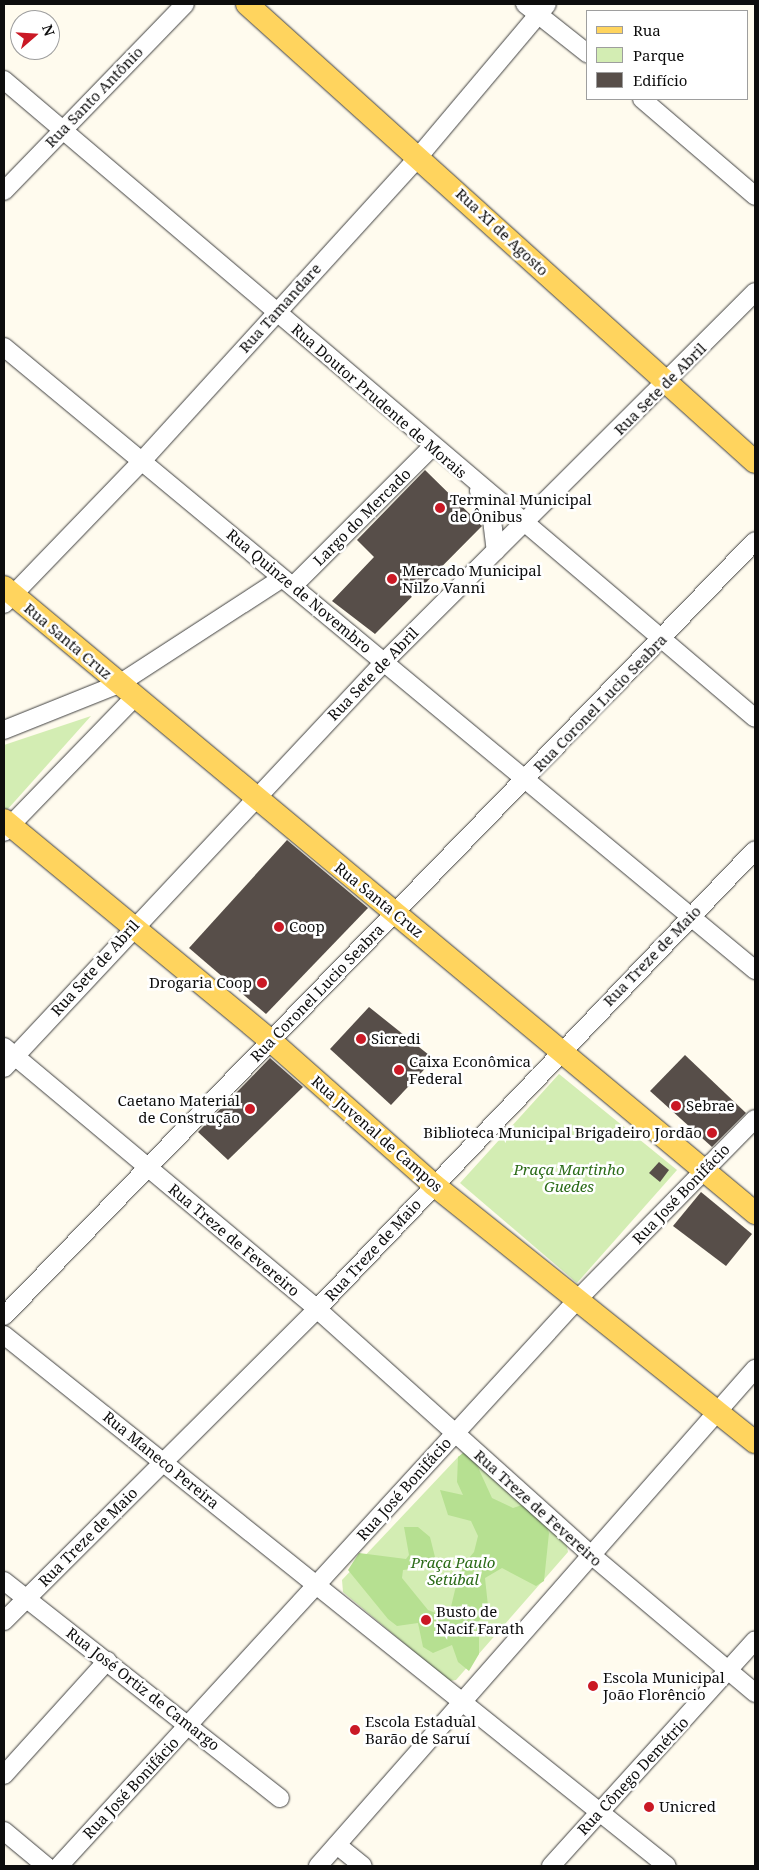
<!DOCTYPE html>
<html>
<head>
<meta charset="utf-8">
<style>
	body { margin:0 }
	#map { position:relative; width:759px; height:1870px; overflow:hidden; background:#fffbee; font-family:"Noto Serif",serif }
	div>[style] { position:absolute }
	.green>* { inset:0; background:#d3edb3 }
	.forest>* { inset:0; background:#b6e091 }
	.building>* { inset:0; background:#574e49 }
	.roads { filter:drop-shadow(0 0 1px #404040) drop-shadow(0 0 1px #404040) }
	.minor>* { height:18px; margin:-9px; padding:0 9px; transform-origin:9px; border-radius:9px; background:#fff }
	.major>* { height:22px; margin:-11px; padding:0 11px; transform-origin:11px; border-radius:11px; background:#ffd45e }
	.dots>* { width:14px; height:14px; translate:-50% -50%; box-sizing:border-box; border:2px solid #fff; border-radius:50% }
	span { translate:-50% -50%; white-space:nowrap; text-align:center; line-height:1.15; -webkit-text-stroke:5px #fff; paint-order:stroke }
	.street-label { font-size:15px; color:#0d0d0d }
	.poi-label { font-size:15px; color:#0d0d0d }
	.left { translate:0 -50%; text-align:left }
	.right { translate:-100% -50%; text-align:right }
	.park-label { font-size:15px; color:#2b6b18; font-style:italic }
	.frame { position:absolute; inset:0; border:5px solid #0d0d0d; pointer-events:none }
	.legend { position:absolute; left:586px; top:10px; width:162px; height:90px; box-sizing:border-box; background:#fff; border:1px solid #9e9e9e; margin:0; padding:6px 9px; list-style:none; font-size:15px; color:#0d0d0d }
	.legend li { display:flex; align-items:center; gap:10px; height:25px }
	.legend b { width:25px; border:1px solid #9e9e9e }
	.north { position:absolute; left:10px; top:10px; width:50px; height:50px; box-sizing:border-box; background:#fff; border:1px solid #9e9e9e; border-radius:50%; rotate:71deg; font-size:14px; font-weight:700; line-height:20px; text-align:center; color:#0d0d0d }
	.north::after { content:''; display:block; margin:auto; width:18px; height:22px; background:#ca1925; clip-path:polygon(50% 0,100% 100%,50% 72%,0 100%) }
</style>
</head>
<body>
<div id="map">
	<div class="green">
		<i style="clip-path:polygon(91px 716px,7px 810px,4px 807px,4px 745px)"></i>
		<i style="clip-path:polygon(559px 1074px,677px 1170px,577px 1283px,460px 1183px)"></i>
		<i style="clip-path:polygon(459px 1456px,471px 1456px,566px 1542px,568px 1552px,456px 1680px,449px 1681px,343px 1592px,342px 1580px)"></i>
	</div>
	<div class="forest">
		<i style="clip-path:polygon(464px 1452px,471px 1452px,492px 1498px,513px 1508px,528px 1503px,540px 1511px,549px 1533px,544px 1581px,536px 1586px,502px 1568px,485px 1578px,488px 1606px,479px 1621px,479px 1654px,469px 1671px,458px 1662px,452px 1645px,433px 1653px,423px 1647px,418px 1623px,397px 1626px,388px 1619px,348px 1570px,359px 1553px,406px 1559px,409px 1555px,404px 1527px,418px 1527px,430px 1537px,435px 1557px,426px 1567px,403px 1570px,402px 1578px,428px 1610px,441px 1615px,450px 1611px,460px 1569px,474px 1552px,478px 1536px,471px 1521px,448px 1515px,440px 1490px,463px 1495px,457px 1482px,458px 1457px)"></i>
	</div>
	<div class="building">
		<i style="clip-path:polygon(425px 470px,482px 526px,375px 634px,332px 601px,374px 557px,357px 540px)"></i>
		<i style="clip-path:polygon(287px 840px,368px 908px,266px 1014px,189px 948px)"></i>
		<i style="clip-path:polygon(369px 1007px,434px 1059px,391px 1105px,330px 1049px)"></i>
		<i style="clip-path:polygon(685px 1055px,746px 1113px,712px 1147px,650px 1091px)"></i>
		<i style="clip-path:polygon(270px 1058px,303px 1087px,228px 1160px,198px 1132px)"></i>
		<i style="clip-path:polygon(659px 1162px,669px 1170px,660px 1182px,649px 1173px)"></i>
		<i style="clip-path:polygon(701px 1192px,752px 1234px,726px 1266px,673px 1226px)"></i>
	</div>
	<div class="roads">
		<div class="minor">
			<i style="left:525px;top:4px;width:80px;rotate:38.4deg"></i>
			<i style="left:4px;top:80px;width:985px;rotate:40.35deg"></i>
			<i style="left:642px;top:99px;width:149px;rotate:40.6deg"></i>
			<i style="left:4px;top:191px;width:260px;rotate:-45.9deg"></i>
			<i style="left:4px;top:347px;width:976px;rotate:39.68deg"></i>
			<i style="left:479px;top:491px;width:32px;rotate:66deg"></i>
			<i style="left:492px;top:520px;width:31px;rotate:83deg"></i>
			<i style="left:293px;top:586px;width:197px;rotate:-45deg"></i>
			<i style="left:4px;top:604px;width:199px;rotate:-46deg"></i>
			<i style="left:142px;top:461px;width:413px;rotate:-47.7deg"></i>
			<i style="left:420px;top:155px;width:197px;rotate:-49.9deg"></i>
			<i style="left:4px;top:730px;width:124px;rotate:-21.8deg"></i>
			<i style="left:119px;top:684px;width:194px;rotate:-33deg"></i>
			<i style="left:4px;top:832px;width:188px;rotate:-45.9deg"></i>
			<i style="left:4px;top:1047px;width:408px;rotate:39.9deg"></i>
			<i style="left:317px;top:1309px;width:367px;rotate:41.9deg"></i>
			<i style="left:590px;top:1554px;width:216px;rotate:40.1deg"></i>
			<i style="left:4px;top:1068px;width:556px;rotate:-46.89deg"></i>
			<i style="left:384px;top:662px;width:524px;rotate:-44.92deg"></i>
			<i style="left:4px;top:1316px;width:1079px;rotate:-45.9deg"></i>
			<i style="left:4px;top:1335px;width:849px;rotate:38.69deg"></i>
			<i style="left:4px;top:1581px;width:351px;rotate:38.2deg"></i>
			<i style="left:4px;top:1621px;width:442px;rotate:-44.9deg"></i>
			<i style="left:317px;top:1309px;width:634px;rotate:-46.34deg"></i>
			<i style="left:4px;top:1775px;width:154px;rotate:-47.9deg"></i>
			<i style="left:4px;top:1831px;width:55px;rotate:39.8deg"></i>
			<i style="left:337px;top:1845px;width:33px;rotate:39deg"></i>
			<i style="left:59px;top:1866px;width:770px;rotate:-47.53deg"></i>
			<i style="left:579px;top:1298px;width:251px;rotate:-45.5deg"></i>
			<i style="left:318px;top:1866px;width:662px;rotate:-48.68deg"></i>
			<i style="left:551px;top:1866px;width:304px;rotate:-47.9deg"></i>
		</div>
		<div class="major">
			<i style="left:247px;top:4px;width:684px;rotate:42.04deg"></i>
			<i style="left:4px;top:587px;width:978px;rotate:39.81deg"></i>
			<i style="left:4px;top:820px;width:345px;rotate:39.6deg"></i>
			<i style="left:270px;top:1040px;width:219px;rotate:41.5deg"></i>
			<i style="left:434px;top:1185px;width:411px;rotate:38.7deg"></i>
		</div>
	</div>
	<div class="dots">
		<i style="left:440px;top:508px;background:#ca1925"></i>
		<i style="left:392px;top:579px;background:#ca1925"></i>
		<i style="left:279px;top:927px;background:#ca1925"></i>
		<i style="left:262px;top:983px;background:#ca1925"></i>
		<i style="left:361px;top:1039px;background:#ca1925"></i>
		<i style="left:399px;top:1070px;background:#ca1925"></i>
		<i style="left:676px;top:1106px;background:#ca1925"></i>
		<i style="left:250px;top:1109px;background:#ca1925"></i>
		<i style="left:712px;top:1133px;background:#ca1925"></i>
		<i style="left:426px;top:1620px;background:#ca1925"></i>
		<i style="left:593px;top:1686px;background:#ca1925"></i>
		<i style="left:355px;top:1730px;background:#ca1925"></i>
		<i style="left:649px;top:1807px;background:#ca1925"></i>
	</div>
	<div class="street-label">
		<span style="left:94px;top:97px;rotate:-46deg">Rua Santo Antônio</span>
		<span style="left:502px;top:232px;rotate:43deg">Rua XI de Agosto</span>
		<span style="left:280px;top:308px;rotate:-48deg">Rua Tamandare</span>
		<span style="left:660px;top:389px;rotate:-45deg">Rua Sete de Abril</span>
		<span style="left:379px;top:401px;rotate:41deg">Rua Doutor Prudente de Morais</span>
		<span style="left:362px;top:517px;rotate:-45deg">Largo do Mercado</span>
		<span style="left:299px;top:591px;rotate:40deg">Rua Quinze de Novembro</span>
		<span style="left:68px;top:641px;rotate:40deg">Rua Santa Cruz</span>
		<span style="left:373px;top:674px;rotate:-46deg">Rua Sete de Abril</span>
		<span style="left:600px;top:703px;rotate:-46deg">Rua Coronel Lucio Seabra</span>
		<span style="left:379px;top:900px;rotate:39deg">Rua Santa Cruz</span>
		<span style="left:652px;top:956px;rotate:-46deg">Rua Treze de Maio</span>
		<span style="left:95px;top:968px;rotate:-48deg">Rua Sete de Abril</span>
		<span style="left:317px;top:993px;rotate:-46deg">Rua Coronel Lucio Seabra</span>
		<span style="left:377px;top:1134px;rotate:41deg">Rua Juvenal de Campos</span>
		<span style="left:681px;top:1194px;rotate:-46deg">Rua José Bonifácio</span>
		<span style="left:234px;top:1240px;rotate:40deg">Rua Treze de Fevereiro</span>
		<span style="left:373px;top:1250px;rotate:-47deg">Rua Treze de Maio</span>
		<span style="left:161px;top:1460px;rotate:39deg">Rua Maneco Pereira</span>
		<span style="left:404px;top:1489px;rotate:-48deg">Rua José Bonifácio</span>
		<span style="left:538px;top:1508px;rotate:42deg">Rua Treze de Fevereiro</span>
		<span style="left:88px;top:1537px;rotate:-45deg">Rua Treze de Maio</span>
		<span style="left:143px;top:1689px;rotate:38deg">Rua José Ortiz de Camargo</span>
		<span style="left:633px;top:1776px;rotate:-47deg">Rua Cônego Demétrio</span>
		<span style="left:131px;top:1788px;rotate:-47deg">Rua José Bonifácio</span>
	</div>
	<div class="poi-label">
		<span class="left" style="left:450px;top:508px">Terminal Municipal<br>de Ônibus</span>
		<span class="left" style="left:402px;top:579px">Mercado Municipal<br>Nilzo Vanni</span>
		<span class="left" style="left:289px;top:927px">Coop</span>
		<span class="right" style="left:252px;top:983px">Drogaria Coop</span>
		<span class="left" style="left:371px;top:1039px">Sicredi</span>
		<span class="left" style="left:409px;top:1070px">Caixa Econômica<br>Federal</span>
		<span class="right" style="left:240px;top:1109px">Caetano Material<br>de Construção</span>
		<span class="left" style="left:686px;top:1106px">Sebrae</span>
		<span class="right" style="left:702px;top:1133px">Biblioteca Municipal Brigadeiro Jordão</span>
		<span class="left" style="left:436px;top:1620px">Busto de<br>Nacif Farath</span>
		<span class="left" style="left:603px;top:1686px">Escola Municipal<br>João Florêncio</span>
		<span class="left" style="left:365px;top:1730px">Escola Estadual<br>Barão de Saruí</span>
		<span class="left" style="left:659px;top:1807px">Unicred</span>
	</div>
	<div class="park-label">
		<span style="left:569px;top:1178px">Praça Martinho<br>Guedes</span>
		<span style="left:453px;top:1571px">Praça Paulo<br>Setúbal</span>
	</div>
	<div class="frame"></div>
	<ul class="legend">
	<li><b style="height:6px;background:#ffd45e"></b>Rua</li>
	<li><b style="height:14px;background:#d3edb3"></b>Parque</li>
	<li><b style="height:14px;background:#574e49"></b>Edifício</li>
	</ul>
	<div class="north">N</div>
</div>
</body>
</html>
